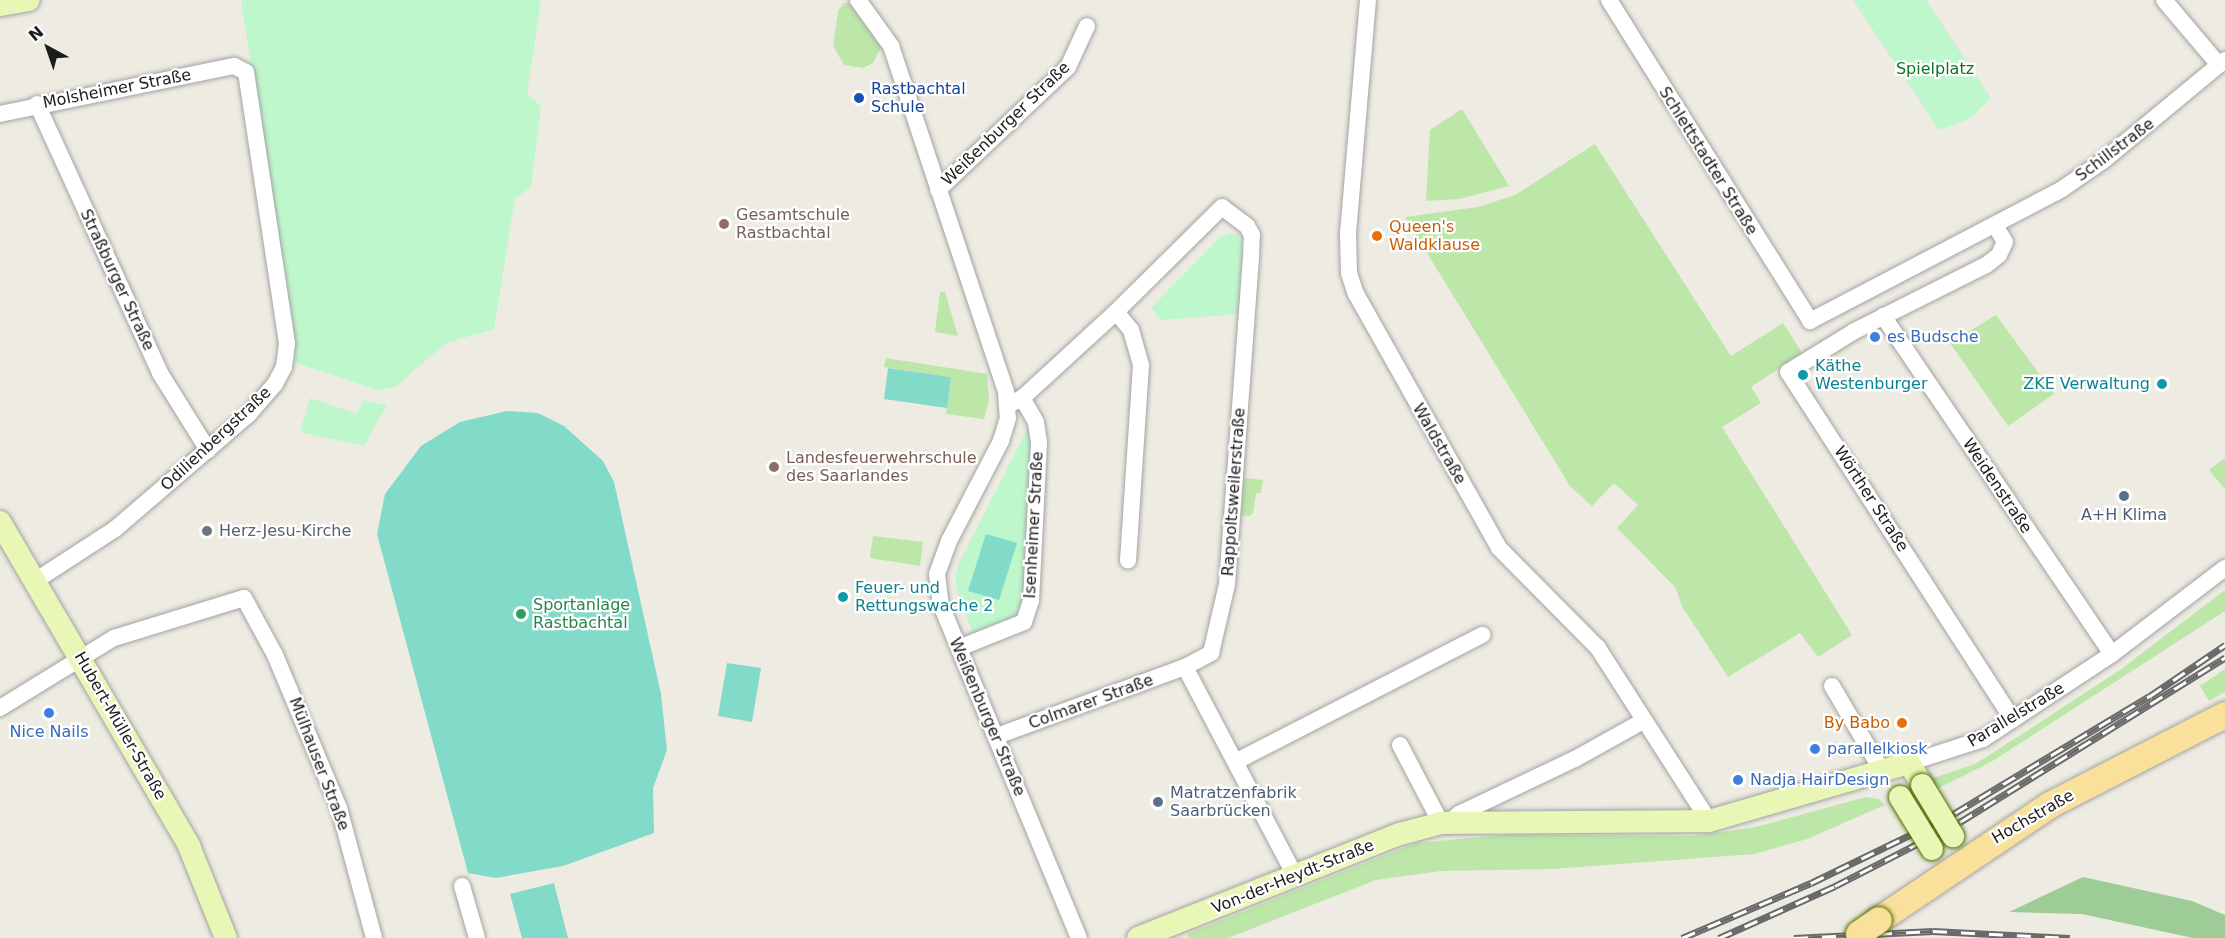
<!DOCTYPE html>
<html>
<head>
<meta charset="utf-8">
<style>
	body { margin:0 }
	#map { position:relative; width:2225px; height:938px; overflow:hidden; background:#edebe2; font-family:"DejaVu Sans",sans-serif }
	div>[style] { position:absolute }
	.grass>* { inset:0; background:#bce7a8 }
	.forest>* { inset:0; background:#9ecc97 }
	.park>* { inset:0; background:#bff7cd }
	.pitch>* { inset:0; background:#81dbc8 }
	.roads { filter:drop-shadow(0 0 2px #a3a3a3) drop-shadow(0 0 2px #a3a3a3) }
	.street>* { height:16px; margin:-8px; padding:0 8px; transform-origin:8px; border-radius:8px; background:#fff }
	.secondary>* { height:22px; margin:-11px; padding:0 11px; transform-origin:11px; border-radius:11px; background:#e9f7b6 }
	.primary>* { height:26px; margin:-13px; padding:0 13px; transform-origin:13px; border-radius:13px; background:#f9e19b }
	.rail>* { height:7px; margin-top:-3.5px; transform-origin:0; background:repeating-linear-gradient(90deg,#fff 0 14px,#6a6a6a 0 28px); box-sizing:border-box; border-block:2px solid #6a6a6a }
	.bridges { filter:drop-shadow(0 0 2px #526f07) drop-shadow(0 0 2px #526f07) }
	.secondary-bridge>* { height:22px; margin:-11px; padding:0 11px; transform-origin:11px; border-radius:11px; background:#e9f7b6 }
	.primary-bridge>* { height:26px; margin:-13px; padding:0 13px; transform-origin:13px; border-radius:13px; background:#f9e19b }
	.dots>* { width:16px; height:16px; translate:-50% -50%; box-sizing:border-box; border:3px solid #fff; border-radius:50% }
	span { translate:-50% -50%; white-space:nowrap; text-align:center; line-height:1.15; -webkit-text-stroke:4.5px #fff; paint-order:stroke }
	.park-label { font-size:16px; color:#0e7629 }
	.street-label { font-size:16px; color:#1c1c1c }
	.transit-label { font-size:16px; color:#164399 }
	.left { translate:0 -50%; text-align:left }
	.education-label { font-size:16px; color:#785e54 }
	.food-label { font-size:16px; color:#c56008 }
	.right { translate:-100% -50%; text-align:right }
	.shop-label { font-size:16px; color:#366cbe }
	.culture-label { font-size:16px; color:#0d838f }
	.service-label { font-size:16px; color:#4e5e75 }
	.worship-label { font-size:16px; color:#5b616d }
	.leisure-label { font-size:16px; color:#27864d }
	.north { position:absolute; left:18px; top:18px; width:60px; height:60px; -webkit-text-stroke:4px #fff; paint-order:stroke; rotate:320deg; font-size:16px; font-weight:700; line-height:24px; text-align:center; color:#1c1c1c }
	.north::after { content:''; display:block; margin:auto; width:21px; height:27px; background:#1c1c1c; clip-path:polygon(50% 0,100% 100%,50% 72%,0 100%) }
</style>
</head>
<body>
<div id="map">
	<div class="grass">
		<i style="clip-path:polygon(844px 3px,849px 3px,881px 47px,873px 63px,863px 68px,844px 65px,833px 46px,838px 11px)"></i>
		<i style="clip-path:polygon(1462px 109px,1509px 186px,1459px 199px,1426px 201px,1430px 130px)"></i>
		<i style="clip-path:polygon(1595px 144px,1731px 356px,1783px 323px,1802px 353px,1751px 387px,1761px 403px,1722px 427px,1852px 635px,1818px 657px,1800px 633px,1728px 677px,1683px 608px,1675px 587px,1617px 528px,1638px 505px,1614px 483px,1592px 506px,1570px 486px,1405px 217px,1478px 207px,1515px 195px)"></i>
		<i style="clip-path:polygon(940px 292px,945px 292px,958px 336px,935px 332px)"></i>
		<i style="clip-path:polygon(1996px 315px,2054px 394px,2008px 426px,1950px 343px)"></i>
		<i style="clip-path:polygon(886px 358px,987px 374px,989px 401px,984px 419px,946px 414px,951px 377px,884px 367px)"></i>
		<i style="clip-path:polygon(2225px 458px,2225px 488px,2224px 488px,2209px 470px)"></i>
		<i style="clip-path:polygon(1244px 478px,1263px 480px,1261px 493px,1256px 493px,1253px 513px,1249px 516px,1241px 515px)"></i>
		<i style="clip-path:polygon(873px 536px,923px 542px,920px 566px,870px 558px)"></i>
		<i style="clip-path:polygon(2225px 590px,2225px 611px,1991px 762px,1939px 788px,1933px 778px,1975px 764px,2022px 734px,2120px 670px)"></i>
		<i style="clip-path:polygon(2225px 669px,2225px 692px,2209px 701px,2200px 686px)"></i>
		<i style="clip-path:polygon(1866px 797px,1879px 799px,1885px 805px,1807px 839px,1754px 854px,1553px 869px,1441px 871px,1376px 880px,1228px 938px,1189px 938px,1187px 934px,1416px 843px,1505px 835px,1694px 836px,1756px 827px)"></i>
	</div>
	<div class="forest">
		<i style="clip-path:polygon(2083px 877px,2192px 901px,2225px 915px,2225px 938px,2193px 938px,2082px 914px,2009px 912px)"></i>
	</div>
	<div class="park">
		<i style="clip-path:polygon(241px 0,541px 0,527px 94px,541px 106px,531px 187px,515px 198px,494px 329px,446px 343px,395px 387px,378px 390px,296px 363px)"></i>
		<i style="clip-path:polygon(1853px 0,1926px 0,1991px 98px,1971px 118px,1939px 130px)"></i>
		<i style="clip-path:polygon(1231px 233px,1237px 235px,1242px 243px,1238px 314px,1161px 320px,1151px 308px,1221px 236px)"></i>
		<i style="clip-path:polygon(310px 398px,357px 414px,363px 400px,387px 405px,364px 446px,300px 432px)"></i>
		<i style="clip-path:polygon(1029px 426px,1033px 429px,1026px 599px,1020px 618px,974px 636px,958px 594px,955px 578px,959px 563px)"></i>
	</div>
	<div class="pitch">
		<i style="clip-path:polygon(888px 368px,951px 377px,947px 408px,884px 399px)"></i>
		<i style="clip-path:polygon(507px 411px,538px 413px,564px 426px,603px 461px,614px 482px,661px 694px,667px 750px,653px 788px,654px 833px,563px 866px,496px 878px,468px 873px,377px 534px,385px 494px,421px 446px,460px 422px)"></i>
		<i style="clip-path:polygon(986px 534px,1017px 543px,999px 600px,968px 591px)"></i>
		<i style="clip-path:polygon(727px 663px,761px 668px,752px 722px,718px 716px)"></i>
		<i style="clip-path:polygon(554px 883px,568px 938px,522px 938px,510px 894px)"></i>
	</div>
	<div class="roads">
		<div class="street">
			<i style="left:858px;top:0;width:57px;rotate:54.3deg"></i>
			<i style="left:891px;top:46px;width:365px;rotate:71.6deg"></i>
			<i style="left:1006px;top:392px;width:26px;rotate:86deg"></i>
			<i style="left:1008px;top:418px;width:24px;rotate:107deg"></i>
			<i style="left:1001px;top:441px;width:113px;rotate:117.5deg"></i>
			<i style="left:949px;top:541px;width:35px;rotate:110deg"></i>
			<i style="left:937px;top:574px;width:31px;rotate:83deg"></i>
			<i style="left:941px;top:605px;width:360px;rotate:67.5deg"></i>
			<i style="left:1368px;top:0;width:234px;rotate:94.9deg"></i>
			<i style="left:1348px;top:233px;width:40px;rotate:88.6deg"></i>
			<i style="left:1349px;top:273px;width:22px;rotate:72deg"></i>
			<i style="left:1356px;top:294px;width:291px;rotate:60.6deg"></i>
			<i style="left:1499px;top:548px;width:141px;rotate:45.3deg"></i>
			<i style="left:1598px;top:648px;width:206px;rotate:57.3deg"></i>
			<i style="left:1609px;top:0;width:379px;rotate:57.9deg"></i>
			<i style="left:1810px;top:321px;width:284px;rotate:-27.6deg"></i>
			<i style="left:2062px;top:189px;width:51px;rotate:-34.6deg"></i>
			<i style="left:2104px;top:160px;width:157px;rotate:-39.6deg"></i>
			<i style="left:2164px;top:0;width:85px;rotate:49.8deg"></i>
			<i style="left:37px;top:104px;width:296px;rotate:65.4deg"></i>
			<i style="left:160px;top:373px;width:91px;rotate:58.1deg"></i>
			<i style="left:0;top:114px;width:239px;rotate:-11.6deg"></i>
			<i style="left:234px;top:66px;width:13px;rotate:27deg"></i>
			<i style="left:246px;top:72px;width:274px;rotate:81.4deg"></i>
			<i style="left:287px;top:343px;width:24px;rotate:97deg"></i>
			<i style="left:284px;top:367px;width:19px;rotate:118deg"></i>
			<i style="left:275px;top:384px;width:41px;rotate:131.1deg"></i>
			<i style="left:248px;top:415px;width:175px;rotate:139.4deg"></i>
			<i style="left:115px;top:529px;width:95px;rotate:147deg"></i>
			<i style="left:938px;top:190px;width:179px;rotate:-43.4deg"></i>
			<i style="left:1068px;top:67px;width:45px;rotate:-65.1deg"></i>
			<i style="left:1996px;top:227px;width:17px;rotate:59deg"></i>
			<i style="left:2005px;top:242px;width:14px;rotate:115deg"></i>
			<i style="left:1999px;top:255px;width:16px;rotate:142deg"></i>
			<i style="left:1986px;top:265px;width:149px;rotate:153.3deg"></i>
			<i style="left:1853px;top:332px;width:76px;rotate:148.4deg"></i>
			<i style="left:1788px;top:372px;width:414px;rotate:57.1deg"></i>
			<i style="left:1116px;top:312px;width:23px;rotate:50deg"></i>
			<i style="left:1131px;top:330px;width:36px;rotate:74deg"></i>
			<i style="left:1141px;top:365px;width:196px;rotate:93.8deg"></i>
			<i style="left:1883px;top:316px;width:408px;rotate:55.9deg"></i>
			<i style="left:959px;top:648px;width:70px;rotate:-21.8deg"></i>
			<i style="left:1024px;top:622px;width:22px;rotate:-72deg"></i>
			<i style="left:1031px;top:601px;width:159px;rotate:-87.1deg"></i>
			<i style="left:1039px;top:442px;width:20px;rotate:-99deg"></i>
			<i style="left:1036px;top:422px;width:28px;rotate:-120deg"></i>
			<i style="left:1185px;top:667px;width:236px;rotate:62.2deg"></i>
			<i style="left:1832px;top:686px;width:99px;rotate:59.5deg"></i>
			<i style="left:0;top:708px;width:134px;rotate:-31.6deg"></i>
			<i style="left:114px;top:638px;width:136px;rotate:-17.1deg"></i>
			<i style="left:244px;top:598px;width:65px;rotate:61.5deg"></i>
			<i style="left:275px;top:655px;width:166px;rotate:67.3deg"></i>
			<i style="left:339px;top:808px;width:135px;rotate:74.9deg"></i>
			<i style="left:997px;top:736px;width:200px;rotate:-20.2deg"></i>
			<i style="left:1185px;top:667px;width:30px;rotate:-28deg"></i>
			<i style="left:1211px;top:653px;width:71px;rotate:-76.9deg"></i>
			<i style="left:1227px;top:584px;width:327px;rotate:-85.8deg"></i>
			<i style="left:1251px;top:258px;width:23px;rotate:-88deg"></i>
			<i style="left:1252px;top:235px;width:10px;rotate:-119deg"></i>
			<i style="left:1247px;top:226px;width:31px;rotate:-143deg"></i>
			<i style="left:1222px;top:207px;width:149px;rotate:135.3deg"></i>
			<i style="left:1116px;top:312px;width:127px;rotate:137.5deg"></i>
			<i style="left:1022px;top:398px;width:16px;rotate:153deg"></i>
			<i style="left:1400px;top:745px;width:88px;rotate:62.3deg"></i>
			<i style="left:1237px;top:761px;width:276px;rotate:-27.2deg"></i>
			<i style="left:1909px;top:763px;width:78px;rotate:-18deg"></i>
			<i style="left:1983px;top:739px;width:154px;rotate:-33.4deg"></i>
			<i style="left:2112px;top:654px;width:142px;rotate:-37.3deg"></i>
			<i style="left:1450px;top:822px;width:12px;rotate:-42deg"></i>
			<i style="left:1459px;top:814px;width:128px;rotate:-25.4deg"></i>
			<i style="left:1575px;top:759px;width:78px;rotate:-29.2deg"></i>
			<i style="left:462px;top:886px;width:54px;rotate:73.9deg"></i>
		</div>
		<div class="secondary">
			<i style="left:0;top:5px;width:29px;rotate:-10deg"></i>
			<i style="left:0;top:522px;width:375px;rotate:59.7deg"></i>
			<i style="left:189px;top:846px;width:99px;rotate:68.1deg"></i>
			<i style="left:1138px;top:938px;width:282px;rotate:-21.7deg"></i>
			<i style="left:1400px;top:834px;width:42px;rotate:-15deg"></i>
			<i style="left:1441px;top:823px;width:268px;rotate:-0.4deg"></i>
			<i style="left:1709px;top:821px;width:208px;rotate:-16.2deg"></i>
			<i style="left:1909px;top:763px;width:26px;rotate:59deg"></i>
		</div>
		<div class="primary">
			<i style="left:1879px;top:920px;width:206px;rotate:-33.9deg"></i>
			<i style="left:2050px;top:805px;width:197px;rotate:-27.2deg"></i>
		</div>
	</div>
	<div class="rail">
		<i style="left:1682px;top:938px;width:140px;rotate:-23.1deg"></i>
		<i style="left:1811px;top:883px;width:160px;rotate:-25.9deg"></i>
		<i style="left:1955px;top:813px;width:227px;rotate:-31deg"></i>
		<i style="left:2150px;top:696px;width:91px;rotate:-34.2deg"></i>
		<i style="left:1719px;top:938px;width:127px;rotate:-24.1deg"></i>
		<i style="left:1835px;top:886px;width:140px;rotate:-27.1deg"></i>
		<i style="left:1960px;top:822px;width:312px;rotate:-31.8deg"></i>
		<i style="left:1794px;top:938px;width:139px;rotate:-2.9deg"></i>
		<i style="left:1933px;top:931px;width:137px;rotate:2.9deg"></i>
	</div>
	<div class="bridges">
		<div class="secondary-bridge">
			<i style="left:1922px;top:785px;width:60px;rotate:58.7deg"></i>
			<i style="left:1900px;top:797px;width:61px;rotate:58.4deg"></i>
		</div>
		<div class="primary-bridge">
			<i style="left:1859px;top:934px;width:24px;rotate:-35deg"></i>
		</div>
	</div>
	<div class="dots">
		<i style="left:859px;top:98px;background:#1a4fb4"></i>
		<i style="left:724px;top:224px;background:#8d6e63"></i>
		<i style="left:1377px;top:236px;background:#e8710a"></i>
		<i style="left:1875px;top:337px;background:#3f7fe0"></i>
		<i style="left:1803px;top:375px;background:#0f9aa8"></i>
		<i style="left:2162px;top:384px;background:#0f9aa8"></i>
		<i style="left:774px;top:467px;background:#8d6e63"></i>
		<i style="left:2124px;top:496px;background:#5c6f8a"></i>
		<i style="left:207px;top:531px;background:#6b7280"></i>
		<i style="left:843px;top:597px;background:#0f9aa8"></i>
		<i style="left:521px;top:614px;background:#2e9e5b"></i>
		<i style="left:49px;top:713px;background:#3f7fe0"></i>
		<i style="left:1902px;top:723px;background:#e8710a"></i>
		<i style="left:1815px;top:749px;background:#3f7fe0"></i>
		<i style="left:1738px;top:780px;background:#3f7fe0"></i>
		<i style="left:1158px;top:802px;background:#5c6f8a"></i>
	</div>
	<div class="park-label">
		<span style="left:1935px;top:69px">Spielplatz</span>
	</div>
	<div class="street-label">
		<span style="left:117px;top:89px;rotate:-11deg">Molsheimer Straße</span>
		<span style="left:1006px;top:124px;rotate:-44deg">Weißenburger Straße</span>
		<span style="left:2115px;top:150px;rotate:-37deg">Schillstraße</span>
		<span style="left:1708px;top:161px;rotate:58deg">Schlettstadter Straße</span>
		<span style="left:117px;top:280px;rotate:65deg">Straßburger Straße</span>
		<span style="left:216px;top:439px;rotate:-43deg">Odilienbergstraße</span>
		<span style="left:1439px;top:444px;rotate:60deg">Waldstraße</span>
		<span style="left:1997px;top:486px;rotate:56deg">Weidenstraße</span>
		<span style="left:1234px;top:492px;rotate:-86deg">Rappoltsweilerstraße</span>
		<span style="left:1871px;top:499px;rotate:57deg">Wörther Straße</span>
		<span style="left:1034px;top:525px;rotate:-87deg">Isenheimer Straße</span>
		<span style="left:1091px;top:702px;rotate:-20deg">Colmarer Straße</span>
		<span style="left:2016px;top:715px;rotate:-31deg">Parallelstraße</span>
		<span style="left:987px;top:717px;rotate:67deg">Weißenburger Straße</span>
		<span style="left:120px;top:726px;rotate:60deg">Hubert-Müller-Straße</span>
		<span style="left:319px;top:764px;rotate:69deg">Mülhauser Straße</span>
		<span style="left:2033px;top:817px;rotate:-30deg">Hochstraße</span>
		<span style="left:1293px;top:877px;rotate:-22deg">Von-der-Heydt-Straße</span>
	</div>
	<div class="transit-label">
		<span class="left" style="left:871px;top:98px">Rastbachtal<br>Schule</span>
	</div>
	<div class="education-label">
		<span class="left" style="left:736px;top:224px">Gesamtschule<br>Rastbachtal</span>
		<span class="left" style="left:786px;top:467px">Landesfeuerwehrschule<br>des Saarlandes</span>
	</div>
	<div class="food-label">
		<span class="left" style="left:1389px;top:236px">Queen's<br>Waldklause</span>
		<span class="right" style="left:1890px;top:723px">By Babo</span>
	</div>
	<div class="shop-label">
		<span class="left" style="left:1887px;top:337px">es Budsche</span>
		<span style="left:49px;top:732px">Nice Nails</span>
		<span class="left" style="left:1827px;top:749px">parallelkiosk</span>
		<span class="left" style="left:1750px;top:780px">Nadja HairDesign</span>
	</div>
	<div class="culture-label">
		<span class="left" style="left:1815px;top:375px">Käthe<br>Westenburger</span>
		<span class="right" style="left:2150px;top:384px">ZKE Verwaltung</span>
		<span class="left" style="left:855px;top:597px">Feuer- und<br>Rettungswache 2</span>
	</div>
	<div class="service-label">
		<span style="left:2124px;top:515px">A+H Klima</span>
		<span class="left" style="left:1170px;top:802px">Matratzenfabrik<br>Saarbrücken</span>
	</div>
	<div class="worship-label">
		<span class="left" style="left:219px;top:531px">Herz-Jesu-Kirche</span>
	</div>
	<div class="leisure-label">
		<span class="left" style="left:533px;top:614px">Sportanlage<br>Rastbachtal</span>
	</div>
	<div class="north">N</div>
</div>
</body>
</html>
